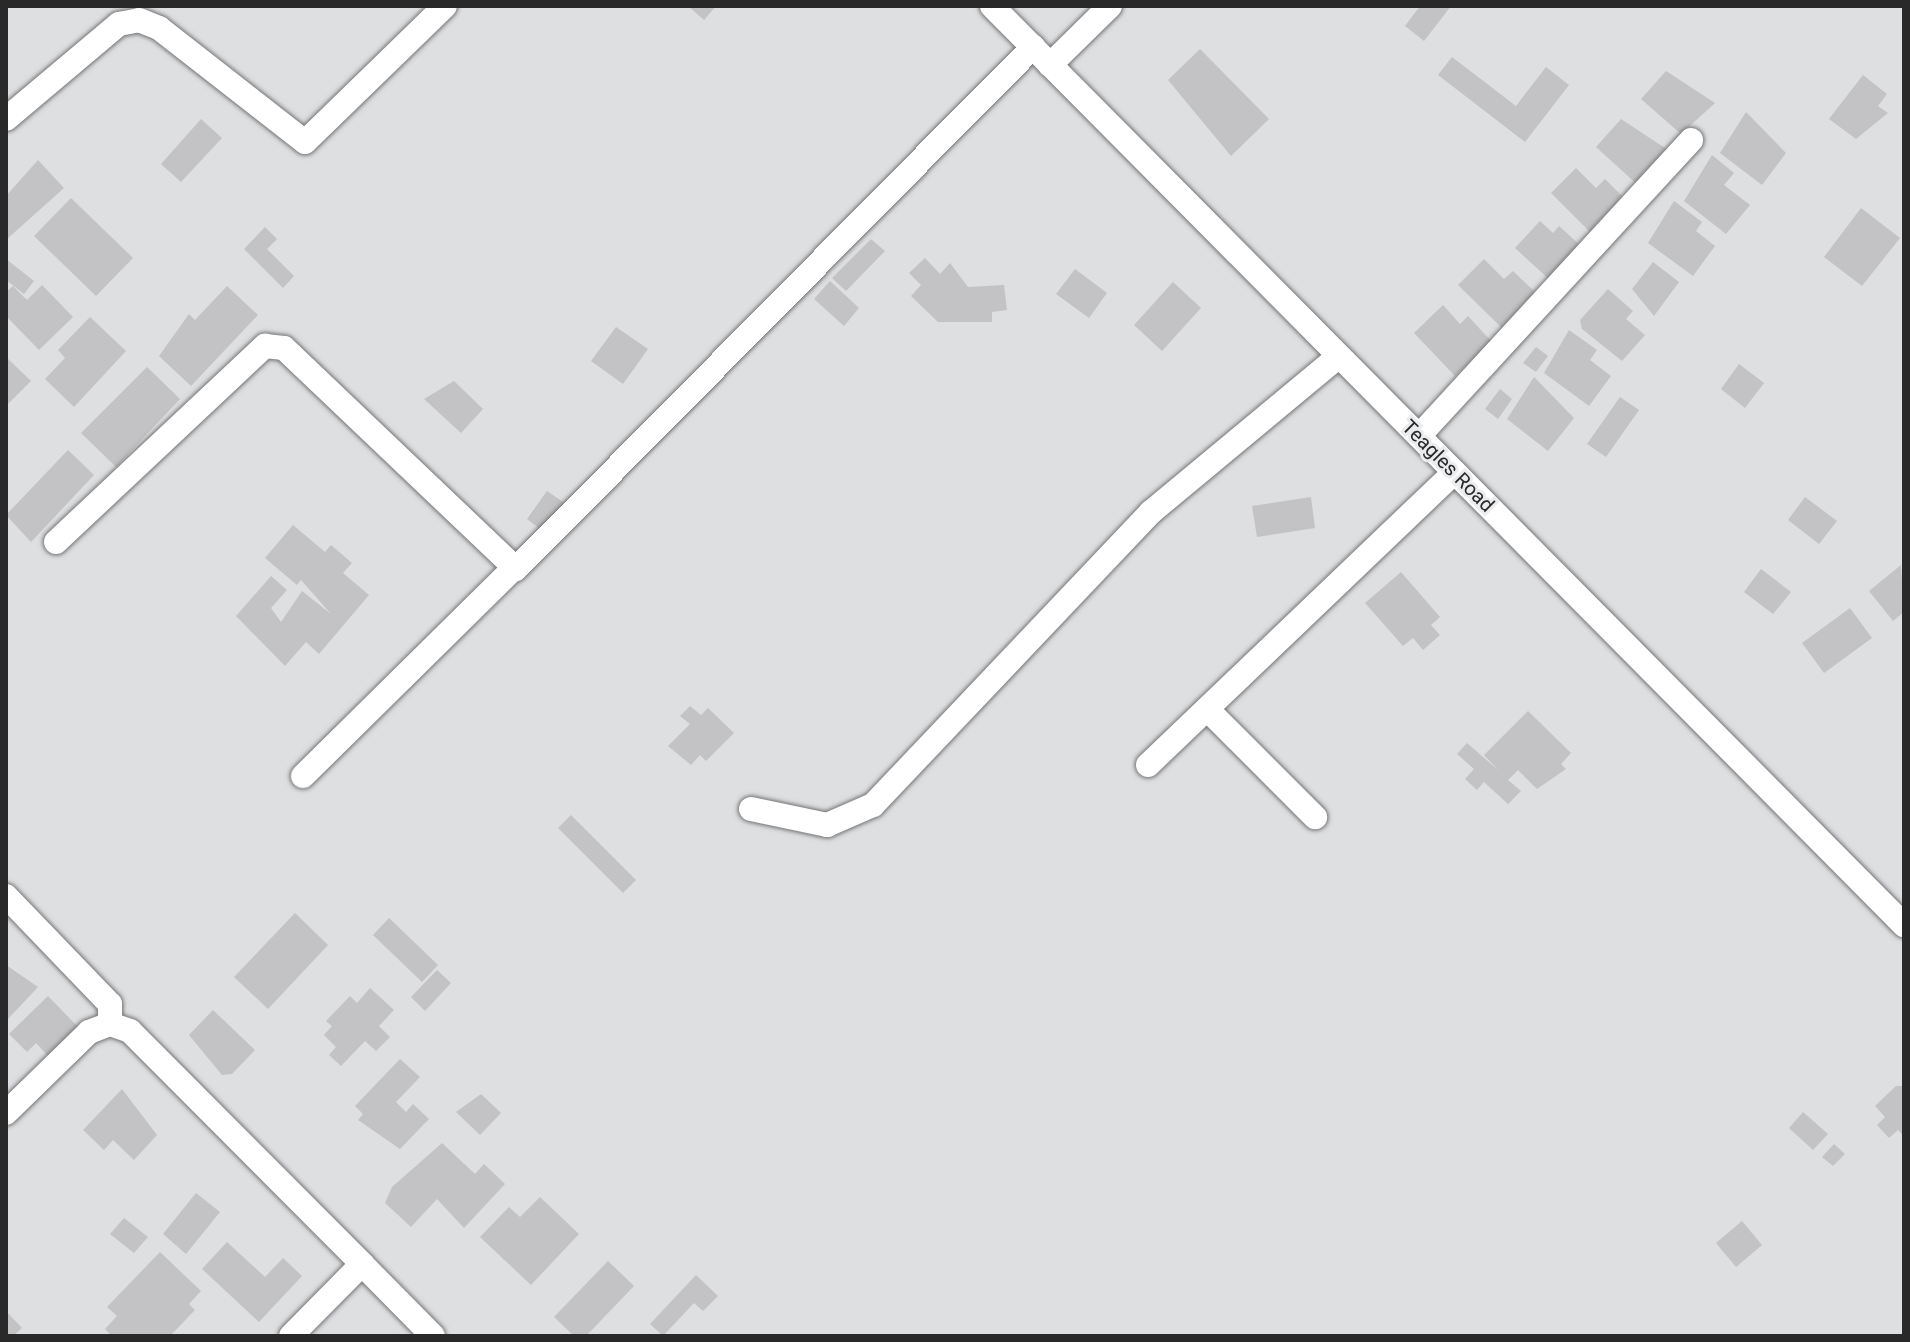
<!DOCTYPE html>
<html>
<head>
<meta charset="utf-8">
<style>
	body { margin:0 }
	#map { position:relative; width:1910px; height:1342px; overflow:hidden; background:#dedfe1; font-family:Roboto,sans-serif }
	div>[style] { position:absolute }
	.building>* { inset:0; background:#c3c2c4 }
	.roads { filter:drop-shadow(0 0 2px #757577) drop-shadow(0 0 2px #757577) }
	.minor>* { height:24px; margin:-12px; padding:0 12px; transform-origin:12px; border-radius:12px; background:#fff }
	span { translate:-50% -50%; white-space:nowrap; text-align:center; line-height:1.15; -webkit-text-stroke:6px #ebecee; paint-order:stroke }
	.street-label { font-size:20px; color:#29292a }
	.frame { position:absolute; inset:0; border:8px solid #29292a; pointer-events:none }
</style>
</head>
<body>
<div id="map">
	<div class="building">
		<i style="clip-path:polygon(688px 6px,716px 6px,704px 20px)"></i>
		<i style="clip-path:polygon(1420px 6px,1451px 6px,1424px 41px,1405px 26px)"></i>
		<i style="clip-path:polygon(1200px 49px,1269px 119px,1231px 156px,1168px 80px)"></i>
		<i style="clip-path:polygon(1452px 57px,1516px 106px,1546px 67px,1569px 85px,1525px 142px,1438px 75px)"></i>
		<i style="clip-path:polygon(1666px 71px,1715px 103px,1681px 134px,1641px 99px)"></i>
		<i style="clip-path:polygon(1863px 75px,1887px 94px,1878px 106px,1888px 113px,1856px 139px,1829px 119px)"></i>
		<i style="clip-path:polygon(1746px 112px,1786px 153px,1762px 185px,1720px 153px)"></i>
		<i style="clip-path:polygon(201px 119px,222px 138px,181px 182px,161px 164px)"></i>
		<i style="clip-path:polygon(1621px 119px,1671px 152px,1640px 187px,1596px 147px)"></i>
		<i style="clip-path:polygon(1712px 155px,1734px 173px,1724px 185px,1750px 205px,1726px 234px,1684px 201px)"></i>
		<i style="clip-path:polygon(38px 160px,64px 188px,6px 240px,6px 196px)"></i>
		<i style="clip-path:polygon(1576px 168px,1596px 188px,1605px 179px,1627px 201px,1590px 232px,1551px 193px)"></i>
		<i style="clip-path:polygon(71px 198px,133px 258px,96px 296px,34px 236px)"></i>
		<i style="clip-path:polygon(1674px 201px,1702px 222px,1696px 231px,1715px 246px,1693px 276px,1648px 243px)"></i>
		<i style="clip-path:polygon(1861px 208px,1900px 238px,1862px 286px,1824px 257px)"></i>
		<i style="clip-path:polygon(1540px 221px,1553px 233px,1559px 226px,1582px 247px,1551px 281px,1515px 248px)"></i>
		<i style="clip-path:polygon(265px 227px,277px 239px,267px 249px,294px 276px,283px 288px,244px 249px)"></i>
		<i style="clip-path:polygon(871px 239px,885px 251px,846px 291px,832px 278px)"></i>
		<i style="clip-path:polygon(925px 258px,940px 274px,950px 263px,968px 287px,1004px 285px,1007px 310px,992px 312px,992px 322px,938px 322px,911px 296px,921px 285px,909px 273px)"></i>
		<i style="clip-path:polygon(6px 259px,34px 281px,24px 294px,6px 280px)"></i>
		<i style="clip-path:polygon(1484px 259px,1504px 279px,1513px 271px,1536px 293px,1502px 328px,1458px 285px)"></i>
		<i style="clip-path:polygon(1653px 262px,1679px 282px,1654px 316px,1632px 289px)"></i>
		<i style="clip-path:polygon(1075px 269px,1107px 293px,1089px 318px,1056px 294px)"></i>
		<i style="clip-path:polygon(830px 281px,859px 308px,844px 326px,814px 299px)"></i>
		<i style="clip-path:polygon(1173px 282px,1201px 308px,1162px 351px,1134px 325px)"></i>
		<i style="clip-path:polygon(42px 285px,73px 317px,39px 350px,6px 316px,6px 292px,13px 286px,27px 300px)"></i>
		<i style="clip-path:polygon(227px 286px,258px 315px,191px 386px,159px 356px,189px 314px,195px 320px)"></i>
		<i style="clip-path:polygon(1608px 289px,1633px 311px,1626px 319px,1645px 335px,1622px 361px,1582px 329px,1580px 320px)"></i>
		<i style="clip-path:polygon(1443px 305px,1460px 324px,1468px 316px,1491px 341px,1455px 376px,1414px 333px)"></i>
		<i style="clip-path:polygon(90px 317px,126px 351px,74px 407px,45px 379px,65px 358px,58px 350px)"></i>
		<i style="clip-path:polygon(616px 327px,648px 349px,623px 384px,591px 361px)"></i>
		<i style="clip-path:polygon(1569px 330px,1597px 350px,1590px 360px,1611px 376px,1589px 406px,1544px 373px)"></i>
		<i style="clip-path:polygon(1536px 347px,1548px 356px,1536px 372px,1523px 363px)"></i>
		<i style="clip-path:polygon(6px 357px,31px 381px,6px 406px)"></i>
		<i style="clip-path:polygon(1739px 364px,1764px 383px,1745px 408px,1721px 389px)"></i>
		<i style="clip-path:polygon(147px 367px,180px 399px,116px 467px,81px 433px)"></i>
		<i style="clip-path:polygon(1534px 377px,1574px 418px,1548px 451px,1507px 419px)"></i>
		<i style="clip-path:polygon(454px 381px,483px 409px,461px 433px,424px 399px)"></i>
		<i style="clip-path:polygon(1500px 389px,1512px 399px,1498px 419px,1485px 409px)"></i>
		<i style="clip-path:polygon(1620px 397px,1639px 410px,1606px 457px,1587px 444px)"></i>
		<i style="clip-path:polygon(68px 450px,94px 475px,31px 542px,6px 515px)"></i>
		<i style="clip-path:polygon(547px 491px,566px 504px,544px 532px,527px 519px)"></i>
		<i style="clip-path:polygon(1311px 497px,1315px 528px,1257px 537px,1252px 506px)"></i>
		<i style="clip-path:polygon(1805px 497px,1837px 521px,1819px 544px,1788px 520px)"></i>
		<i style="clip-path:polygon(293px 525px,325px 552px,331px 545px,352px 563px,343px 573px,369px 595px,319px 654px,306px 642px,285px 666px,236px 616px,271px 576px,287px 590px,271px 608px,281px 622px,302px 591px,331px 614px,301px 580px,297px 585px,265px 558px)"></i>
		<i style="clip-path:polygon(1901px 565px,1904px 612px,1893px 621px,1869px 591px)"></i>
		<i style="clip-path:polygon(1761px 569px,1791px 592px,1773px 614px,1744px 592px)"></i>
		<i style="clip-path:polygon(1401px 572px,1440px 617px,1431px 625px,1440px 635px,1423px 650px,1413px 638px,1403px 646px,1365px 603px)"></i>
		<i style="clip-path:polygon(1850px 608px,1872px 638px,1824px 673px,1802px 643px)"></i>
		<i style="clip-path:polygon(690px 706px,701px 715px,708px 708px,734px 733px,706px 761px,700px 755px,691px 765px,668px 746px,690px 724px,680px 716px)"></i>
		<i style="clip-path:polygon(1528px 711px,1571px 753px,1561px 764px,1566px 769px,1537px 789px,1518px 770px,1508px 780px,1521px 791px,1508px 804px,1484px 782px,1477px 790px,1465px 779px,1474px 769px,1457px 754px,1467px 743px,1498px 770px,1484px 755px)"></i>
		<i style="clip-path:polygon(571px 815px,636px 880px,623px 893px,558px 828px)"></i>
		<i style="clip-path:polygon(295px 913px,328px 945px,268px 1009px,234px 977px)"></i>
		<i style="clip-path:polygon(389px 918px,438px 965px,422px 982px,373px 935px)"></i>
		<i style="clip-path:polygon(6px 965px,38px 987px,6px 1021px)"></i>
		<i style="clip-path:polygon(437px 970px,451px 983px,425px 1011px,411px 997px)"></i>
		<i style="clip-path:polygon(370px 988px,394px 1010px,379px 1026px,390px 1037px,376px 1051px,365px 1041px,341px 1066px,329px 1055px,336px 1047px,324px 1035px,332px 1026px,326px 1021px,350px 996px,357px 1003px)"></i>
		<i style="clip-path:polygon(48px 996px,78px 1027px,48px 1056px,36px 1043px,27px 1052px,9px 1034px)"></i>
		<i style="clip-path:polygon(213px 1010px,255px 1050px,232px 1074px,222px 1075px,189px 1035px)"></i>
		<i style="clip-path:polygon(400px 1059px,420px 1077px,396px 1102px,406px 1112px,413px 1104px,429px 1119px,400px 1149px,358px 1120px,363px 1114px,355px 1106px)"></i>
		<i style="clip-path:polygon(1896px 1086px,1904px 1086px,1904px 1136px,1898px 1130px,1889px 1138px,1877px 1125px,1885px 1117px,1875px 1106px)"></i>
		<i style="clip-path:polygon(122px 1089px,157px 1135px,134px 1160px,113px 1140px,104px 1150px,83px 1130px)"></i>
		<i style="clip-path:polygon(481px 1094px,501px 1113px,480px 1135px,456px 1112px)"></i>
		<i style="clip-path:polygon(1803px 1112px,1828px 1134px,1813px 1150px,1789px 1128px)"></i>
		<i style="clip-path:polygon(442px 1143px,475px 1174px,484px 1164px,505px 1184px,464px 1228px,437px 1199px,411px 1227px,385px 1203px,392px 1187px)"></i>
		<i style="clip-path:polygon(1834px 1144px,1845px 1154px,1833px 1166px,1822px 1157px)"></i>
		<i style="clip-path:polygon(196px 1193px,220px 1212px,186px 1254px,163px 1234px)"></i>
		<i style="clip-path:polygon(540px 1197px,579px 1234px,531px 1285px,480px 1237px,509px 1207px,520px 1217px)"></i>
		<i style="clip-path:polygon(124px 1218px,148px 1237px,134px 1253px,110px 1234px)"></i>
		<i style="clip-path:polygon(1742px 1221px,1762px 1245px,1736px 1267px,1716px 1243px)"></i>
		<i style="clip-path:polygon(227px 1242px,265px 1277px,283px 1258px,302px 1276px,259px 1322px,202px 1269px)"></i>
		<i style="clip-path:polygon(160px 1252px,201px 1291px,189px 1304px,195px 1310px,170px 1336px,112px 1336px,105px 1329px,117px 1316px,107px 1307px)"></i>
		<i style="clip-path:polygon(608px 1261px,634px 1286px,586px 1336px,574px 1336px,554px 1317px)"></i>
		<i style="clip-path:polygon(696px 1275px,718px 1296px,703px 1311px,694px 1303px,663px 1336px,650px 1324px)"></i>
		<i style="clip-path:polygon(6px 1311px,22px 1328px,13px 1336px,6px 1336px)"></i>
	</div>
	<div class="roads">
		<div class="minor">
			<i style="left:992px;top:6px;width:1295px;rotate:45.22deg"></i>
			<i style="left:1050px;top:65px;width:84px;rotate:-44.5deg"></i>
			<i style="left:6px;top:119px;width:148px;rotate:-40.1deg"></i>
			<i style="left:119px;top:24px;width:20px;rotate:-11deg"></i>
			<i style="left:139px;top:20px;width:22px;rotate:22deg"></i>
			<i style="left:159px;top:28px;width:185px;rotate:38deg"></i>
			<i style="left:305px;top:142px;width:195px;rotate:-44.2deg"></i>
			<i style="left:1419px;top:436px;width:402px;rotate:-47.4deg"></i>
			<i style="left:56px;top:542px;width:287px;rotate:-43.2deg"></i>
			<i style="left:265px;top:346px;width:19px;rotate:6deg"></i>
			<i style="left:284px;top:348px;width:320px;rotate:43.6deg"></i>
			<i style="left:516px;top:569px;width:735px;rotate:-45.28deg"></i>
			<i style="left:1207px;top:709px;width:153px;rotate:45deg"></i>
			<i style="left:1148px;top:765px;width:424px;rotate:-43.7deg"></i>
			<i style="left:303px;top:776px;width:293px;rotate:-44.6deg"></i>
			<i style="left:751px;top:809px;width:78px;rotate:11.9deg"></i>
			<i style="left:827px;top:825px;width:50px;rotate:-23.5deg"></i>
			<i style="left:873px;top:805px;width:404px;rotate:-46.5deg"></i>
			<i style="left:1151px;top:512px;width:244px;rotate:-39.7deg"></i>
			<i style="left:6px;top:896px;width:150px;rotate:46.1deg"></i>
			<i style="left:110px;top:1004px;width:20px;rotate:90deg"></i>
			<i style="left:6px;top:1113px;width:116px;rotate:-44.3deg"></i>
			<i style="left:89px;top:1032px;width:22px;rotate:-21deg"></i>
			<i style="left:110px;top:1024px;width:21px;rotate:19deg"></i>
			<i style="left:130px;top:1031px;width:329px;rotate:45.1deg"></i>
			<i style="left:362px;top:1264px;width:101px;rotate:134.6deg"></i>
			<i style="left:362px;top:1264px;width:101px;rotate:45.4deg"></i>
		</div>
	</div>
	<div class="street-label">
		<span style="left:1448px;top:466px;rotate:45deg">Teagles Road</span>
	</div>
	<div class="frame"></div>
</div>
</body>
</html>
